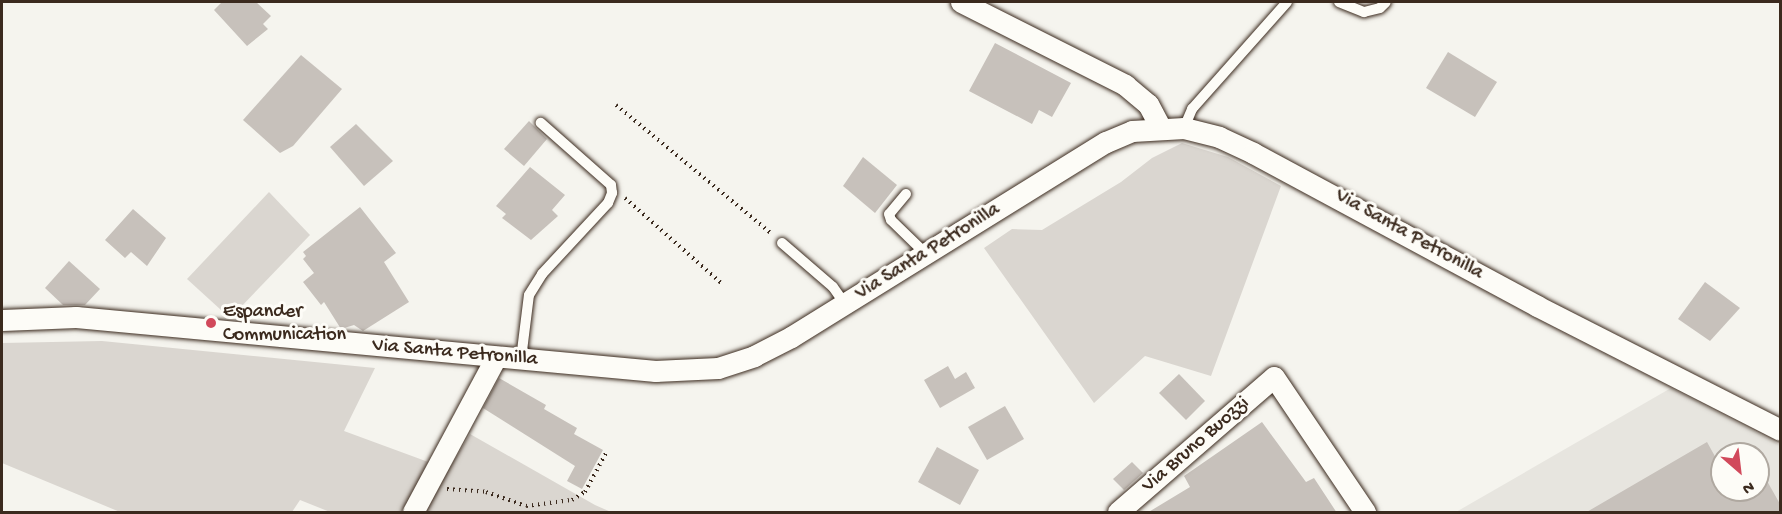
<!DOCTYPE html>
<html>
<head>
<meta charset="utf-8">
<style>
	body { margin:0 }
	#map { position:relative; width:1782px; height:514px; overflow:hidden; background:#f5f4ee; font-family:"Gochi Hand",sans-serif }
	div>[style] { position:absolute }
	.built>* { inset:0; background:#e7e5df }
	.green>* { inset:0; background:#dad6d0 }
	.building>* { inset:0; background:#c7c1bb }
	.path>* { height:4px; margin-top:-2px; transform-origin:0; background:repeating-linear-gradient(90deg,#3b2a1e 0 1.5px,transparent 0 6px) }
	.roads { filter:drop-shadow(0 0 2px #3b2a1e) drop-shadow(0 0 2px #3b2a1e) }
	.service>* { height:10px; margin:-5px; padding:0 5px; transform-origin:5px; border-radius:5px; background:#fdfcf7 }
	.minor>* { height:21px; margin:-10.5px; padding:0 10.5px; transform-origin:10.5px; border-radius:10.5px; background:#fdfcf7 }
	.dots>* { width:16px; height:16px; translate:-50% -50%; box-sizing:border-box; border:3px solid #fdfcf7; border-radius:50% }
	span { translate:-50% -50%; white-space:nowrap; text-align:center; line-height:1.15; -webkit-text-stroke:6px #fdfcf7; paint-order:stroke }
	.street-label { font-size:20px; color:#3b2a1e }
	.poi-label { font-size:20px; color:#3b2a1e }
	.left { translate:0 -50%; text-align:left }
	.frame { position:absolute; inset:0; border:3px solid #3b2a1e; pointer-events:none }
	.north { position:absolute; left:1710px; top:442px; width:60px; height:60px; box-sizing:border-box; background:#fdfcf7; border:2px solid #afa8a0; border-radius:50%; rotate:152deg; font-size:16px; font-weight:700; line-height:24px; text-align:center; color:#3b2a1e }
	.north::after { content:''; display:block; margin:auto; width:21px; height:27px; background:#d1495b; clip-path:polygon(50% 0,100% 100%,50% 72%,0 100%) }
</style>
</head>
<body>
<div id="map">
	<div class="built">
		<i style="clip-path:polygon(evenodd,1671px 388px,1780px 445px,1780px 512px,1456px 512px,1671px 388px,1722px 454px,1758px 454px,1758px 490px,1722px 490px,1722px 454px)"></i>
	</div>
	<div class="green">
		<i style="clip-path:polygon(1182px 143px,1228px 157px,1281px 186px,1211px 376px,1145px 356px,1094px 403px,984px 248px,1012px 229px,1042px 230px,1121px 182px,1152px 158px)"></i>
		<i style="clip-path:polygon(269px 192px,310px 235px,238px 310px,221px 310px,187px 279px)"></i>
		<i style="clip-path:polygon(102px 341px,375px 368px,344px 431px,431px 463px,401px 512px,330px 512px,300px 500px,292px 512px,120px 512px,2px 463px,2px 343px)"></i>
		<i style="clip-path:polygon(470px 434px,595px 505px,611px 512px,423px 512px)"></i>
	</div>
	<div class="building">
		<i style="clip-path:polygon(222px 2px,256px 2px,271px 16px,263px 24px,268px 29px,247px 46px,214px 10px)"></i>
		<i style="clip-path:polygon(995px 43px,1071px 83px,1052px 117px,1039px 110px,1032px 124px,969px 91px)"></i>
		<i style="clip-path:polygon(1448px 52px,1497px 82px,1475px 117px,1426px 88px)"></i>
		<i style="clip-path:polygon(301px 55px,342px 89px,293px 146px,280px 153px,243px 120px)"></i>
		<i style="clip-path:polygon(529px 121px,547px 139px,524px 166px,504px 149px)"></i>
		<i style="clip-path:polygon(356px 124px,393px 161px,364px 186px,330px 147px)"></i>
		<i style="clip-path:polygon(863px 157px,897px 185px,875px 213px,843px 186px)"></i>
		<i style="clip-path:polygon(530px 167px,565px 195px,552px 210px,558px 216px,531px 240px,502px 218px,506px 214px,496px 206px)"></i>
		<i style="clip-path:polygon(360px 207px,396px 253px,384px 262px,409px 302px,363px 331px,354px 325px,341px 329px,324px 302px,321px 305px,303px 282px,314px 273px,303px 259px,306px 256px,303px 252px)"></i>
		<i style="clip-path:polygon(133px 209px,166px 238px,147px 266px,131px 252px,125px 258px,105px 240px)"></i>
		<i style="clip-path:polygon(69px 261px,100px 289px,85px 305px,63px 305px,45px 288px)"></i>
		<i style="clip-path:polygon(1705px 282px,1740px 308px,1710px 341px,1678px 319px)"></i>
		<i style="clip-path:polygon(948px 366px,955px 379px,966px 372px,975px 388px,940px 408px,924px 380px)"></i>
		<i style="clip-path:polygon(1179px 374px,1205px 401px,1186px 420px,1159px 393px)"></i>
		<i style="clip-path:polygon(499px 378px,546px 405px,544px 409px,577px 428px,574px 434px,603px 450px,582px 489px,567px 481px,575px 466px,483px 408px)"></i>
		<i style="clip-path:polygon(1005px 406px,1024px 439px,987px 460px,968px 427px)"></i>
		<i style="clip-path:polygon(1262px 422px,1306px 482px,1314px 478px,1337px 513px,1147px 513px,1190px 487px,1184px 476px)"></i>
		<i style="clip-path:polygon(1707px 442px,1722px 469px,1722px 490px,1758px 490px,1758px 465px,1780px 504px,1780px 513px,1585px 513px)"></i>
		<i style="clip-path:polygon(937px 447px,979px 470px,960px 505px,918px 482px)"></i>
		<i style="clip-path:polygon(1132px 462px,1143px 473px,1124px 490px,1113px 479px)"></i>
	</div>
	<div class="path">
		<i style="left:616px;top:105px;width:202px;rotate:39.6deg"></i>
		<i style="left:625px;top:198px;width:128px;rotate:41.5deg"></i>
		<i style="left:447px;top:489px;width:39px;rotate:4deg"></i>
		<i style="left:486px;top:492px;width:42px;rotate:19.3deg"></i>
		<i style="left:526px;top:506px;width:46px;rotate:-7.4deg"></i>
		<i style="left:572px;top:500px;width:15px;rotate:-32deg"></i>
		<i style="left:585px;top:492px;width:44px;rotate:-61.7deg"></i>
	</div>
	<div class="roads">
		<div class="service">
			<i style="left:1339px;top:2px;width:27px;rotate:22deg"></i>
			<i style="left:1364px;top:12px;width:16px;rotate:-14deg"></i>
			<i style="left:1380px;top:8px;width:8px;rotate:-45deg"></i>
			<i style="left:1184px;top:128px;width:21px;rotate:-67deg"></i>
			<i style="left:1192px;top:109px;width:143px;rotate:-48.4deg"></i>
			<i style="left:906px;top:194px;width:26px;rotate:130deg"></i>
			<i style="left:889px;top:214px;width:6px;rotate:72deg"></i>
			<i style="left:891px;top:220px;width:49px;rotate:44.2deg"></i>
			<i style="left:782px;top:243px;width:67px;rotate:40.8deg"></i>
			<i style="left:833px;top:287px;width:21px;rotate:55deg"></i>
			<i style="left:521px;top:359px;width:64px;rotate:-82.9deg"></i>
			<i style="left:529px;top:295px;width:25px;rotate:-58deg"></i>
			<i style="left:542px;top:274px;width:97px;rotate:-47.1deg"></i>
			<i style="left:608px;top:203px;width:11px;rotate:-68deg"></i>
			<i style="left:612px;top:193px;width:8px;rotate:-97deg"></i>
			<i style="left:611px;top:185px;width:94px;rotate:-138.5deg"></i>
		</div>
		<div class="minor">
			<i style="left:961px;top:2px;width:184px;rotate:26.8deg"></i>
			<i style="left:1125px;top:85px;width:30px;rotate:40deg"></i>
			<i style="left:1148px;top:104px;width:27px;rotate:62deg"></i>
			<i style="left:2px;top:320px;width:74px;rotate:-2.3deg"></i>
			<i style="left:76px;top:317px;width:582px;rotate:5.33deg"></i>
			<i style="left:655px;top:371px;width:63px;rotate:-2.7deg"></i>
			<i style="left:718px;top:368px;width:38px;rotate:-18deg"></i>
			<i style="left:754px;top:356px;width:42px;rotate:-27.2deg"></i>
			<i style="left:791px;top:337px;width:370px;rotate:-31.8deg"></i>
			<i style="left:1106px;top:142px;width:28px;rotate:-23deg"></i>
			<i style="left:1132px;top:131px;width:52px;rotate:-3.3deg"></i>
			<i style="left:1184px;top:128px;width:36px;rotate:14deg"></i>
			<i style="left:1219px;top:137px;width:38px;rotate:25deg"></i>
			<i style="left:1253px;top:153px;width:323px;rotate:28.3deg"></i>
			<i style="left:1537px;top:306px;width:273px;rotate:27deg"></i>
			<i style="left:413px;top:512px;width:176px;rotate:-61.8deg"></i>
			<i style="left:1118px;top:512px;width:206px;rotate:-40.9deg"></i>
			<i style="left:1274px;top:377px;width:163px;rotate:56deg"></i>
		</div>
	</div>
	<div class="dots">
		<i style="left:211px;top:323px;background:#d1495b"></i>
	</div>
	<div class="street-label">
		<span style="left:1409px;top:235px;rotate:29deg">Via Santa Petronilla</span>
		<span style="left:928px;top:252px;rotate:-32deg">Via Santa Petronilla</span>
		<span style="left:455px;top:353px;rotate:5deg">Via Santa Petronilla</span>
		<span style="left:1196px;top:445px;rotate:-41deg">Via Bruno Buozzi</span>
	</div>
	<div class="poi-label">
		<span class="left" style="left:223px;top:324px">Espander<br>Communication</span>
	</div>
	<div class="frame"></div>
	<div class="north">N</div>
</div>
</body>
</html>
